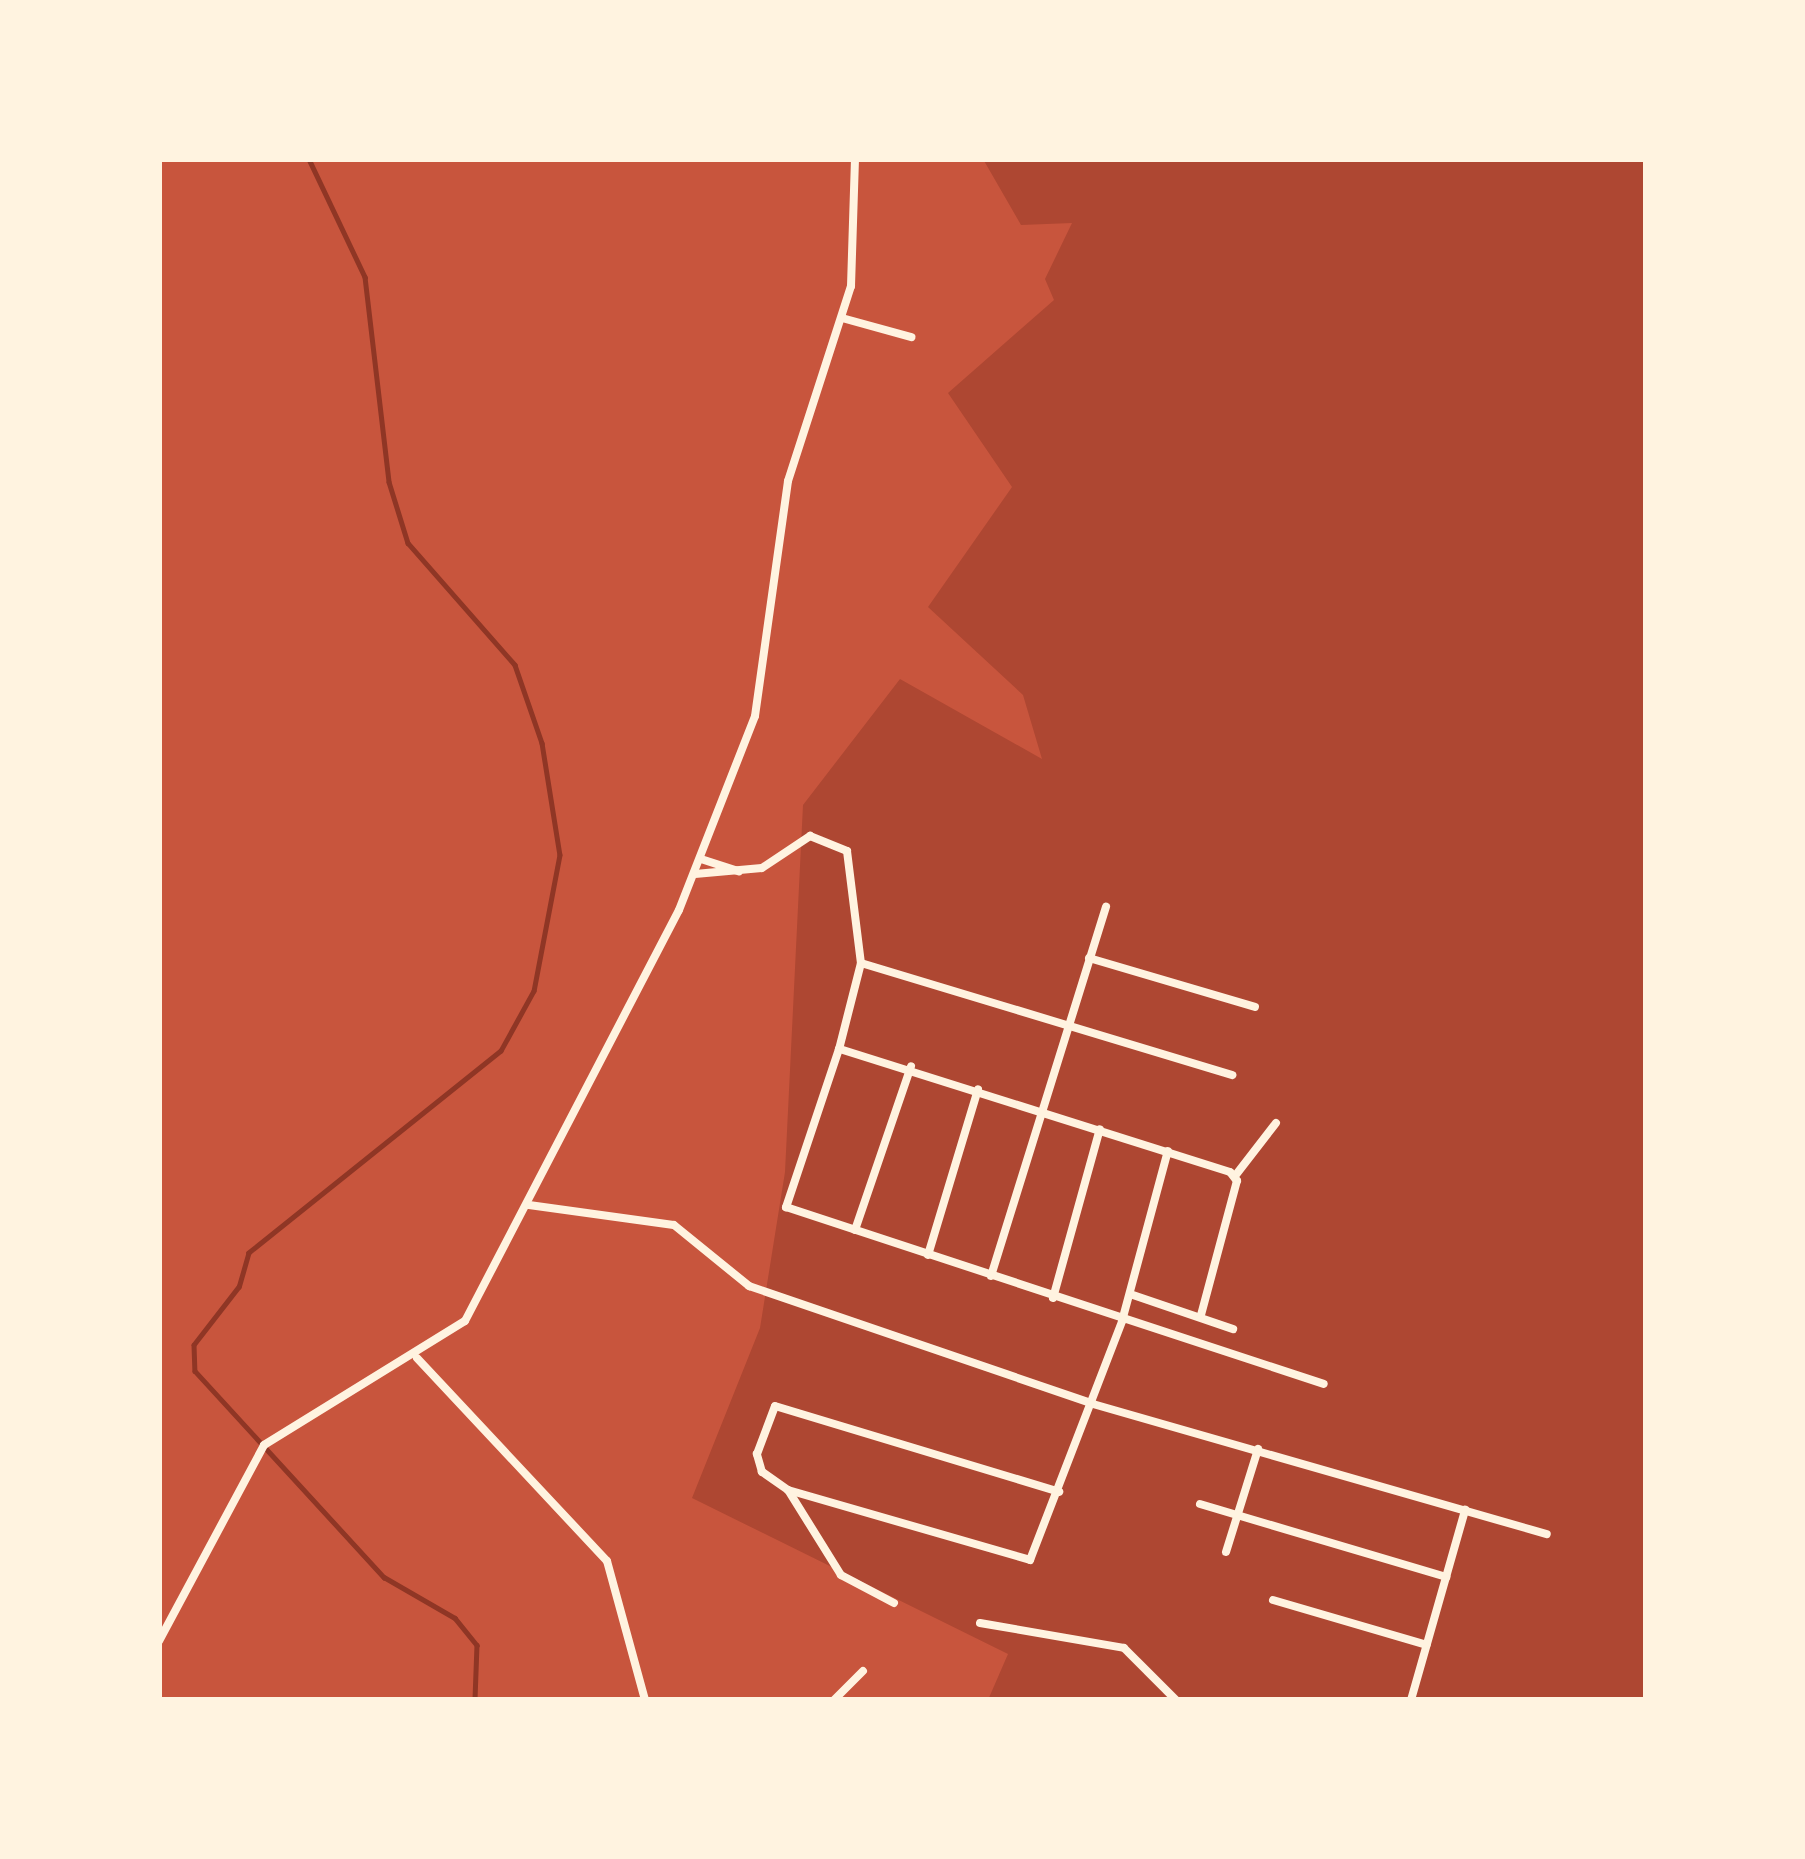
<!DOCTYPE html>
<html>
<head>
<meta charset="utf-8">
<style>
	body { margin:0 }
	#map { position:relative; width:1805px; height:1859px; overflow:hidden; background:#c8553d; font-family:Cabin,sans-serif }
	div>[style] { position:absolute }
	.green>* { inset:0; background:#ae4732 }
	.stream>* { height:4.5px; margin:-2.25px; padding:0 2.25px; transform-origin:2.25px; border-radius:2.25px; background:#8f3625 }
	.minor>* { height:8px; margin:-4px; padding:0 4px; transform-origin:4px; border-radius:4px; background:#fff3e0 }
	span { translate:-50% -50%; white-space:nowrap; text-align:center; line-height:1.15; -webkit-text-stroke:10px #fff3e0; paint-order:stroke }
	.frame { position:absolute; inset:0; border:162px solid #fff3e0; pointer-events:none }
</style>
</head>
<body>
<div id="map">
	<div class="green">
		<i style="clip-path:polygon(983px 159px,1646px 159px,1646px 1700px,988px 1700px,1008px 1654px,692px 1498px,760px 1328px,785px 1172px,803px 805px,900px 679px,1042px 759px,1023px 695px,928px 607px,1012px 487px,948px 393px,1054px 300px,1045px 279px,1072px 223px,1021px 225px)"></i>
	</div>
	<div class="stream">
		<i style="left:309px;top:159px;width:131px;rotate:64.6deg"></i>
		<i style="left:365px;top:277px;width:206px;rotate:83.3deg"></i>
		<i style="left:389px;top:482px;width:64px;rotate:72.7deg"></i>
		<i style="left:408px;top:543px;width:162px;rotate:48.7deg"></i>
		<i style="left:515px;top:665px;width:83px;rotate:70.9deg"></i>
		<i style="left:542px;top:743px;width:113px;rotate:80.9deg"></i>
		<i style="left:560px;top:855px;width:138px;rotate:100.8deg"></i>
		<i style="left:534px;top:991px;width:68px;rotate:118.8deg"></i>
		<i style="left:501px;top:1051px;width:323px;rotate:141.3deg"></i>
		<i style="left:249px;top:1253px;width:35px;rotate:106deg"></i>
		<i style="left:239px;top:1287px;width:73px;rotate:127.8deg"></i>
		<i style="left:194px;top:1345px;width:26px;rotate:88deg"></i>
		<i style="left:195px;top:1371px;width:280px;rotate:47.5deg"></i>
		<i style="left:384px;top:1577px;width:82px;rotate:30deg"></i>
		<i style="left:455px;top:1618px;width:35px;rotate:51deg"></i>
		<i style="left:477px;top:1645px;width:55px;rotate:92.1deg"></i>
	</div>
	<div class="minor">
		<i style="left:842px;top:318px;width:72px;rotate:15.4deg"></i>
		<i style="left:701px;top:859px;width:40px;rotate:18deg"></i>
		<i style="left:695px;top:874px;width:67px;rotate:-5.1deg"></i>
		<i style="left:762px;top:868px;width:58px;rotate:-33.7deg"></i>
		<i style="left:810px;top:836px;width:40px;rotate:22deg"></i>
		<i style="left:847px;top:851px;width:113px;rotate:82.9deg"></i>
		<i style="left:861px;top:963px;width:89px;rotate:104.3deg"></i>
		<i style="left:1089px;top:958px;width:173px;rotate:16.4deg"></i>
		<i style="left:861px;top:963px;width:388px;rotate:16.8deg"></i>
		<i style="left:1235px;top:1176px;width:67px;rotate:-52.3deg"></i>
		<i style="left:529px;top:1205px;width:146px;rotate:7.9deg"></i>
		<i style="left:674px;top:1225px;width:97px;rotate:39.1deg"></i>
		<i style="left:749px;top:1286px;width:364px;rotate:18.9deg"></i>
		<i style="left:1093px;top:1404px;width:472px;rotate:16deg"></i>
		<i style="left:855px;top:1230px;width:173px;rotate:-71.1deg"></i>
		<i style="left:928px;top:1255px;width:173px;rotate:-73.2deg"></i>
		<i style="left:991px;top:1276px;width:387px;rotate:-72.7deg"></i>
		<i style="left:1130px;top:1294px;width:109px;rotate:18.8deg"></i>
		<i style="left:1053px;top:1298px;width:175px;rotate:-74.5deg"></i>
		<i style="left:1201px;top:1315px;width:139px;rotate:-75deg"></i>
		<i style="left:1237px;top:1181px;width:11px;rotate:-128deg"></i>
		<i style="left:1230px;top:1172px;width:410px;rotate:-162.5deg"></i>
		<i style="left:839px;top:1049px;width:167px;rotate:108.5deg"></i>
		<i style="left:786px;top:1207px;width:566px;rotate:18.21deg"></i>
		<i style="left:417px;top:1358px;width:278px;rotate:46.9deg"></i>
		<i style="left:607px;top:1561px;width:144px;rotate:74.7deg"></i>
		<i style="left:788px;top:1490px;width:252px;rotate:16.1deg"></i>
		<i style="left:1030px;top:1560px;width:256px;rotate:-68.9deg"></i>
		<i style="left:1122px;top:1321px;width:176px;rotate:-74.9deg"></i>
		<i style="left:1200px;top:1504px;width:257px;rotate:16.5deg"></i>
		<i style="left:1226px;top:1552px;width:108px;rotate:-72.7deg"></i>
		<i style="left:1273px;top:1600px;width:160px;rotate:16.3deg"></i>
		<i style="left:894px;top:1603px;width:60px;rotate:-152.2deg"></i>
		<i style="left:841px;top:1575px;width:100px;rotate:-121.9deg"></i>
		<i style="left:788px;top:1490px;width:32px;rotate:-145deg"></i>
		<i style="left:762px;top:1472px;width:19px;rotate:-106deg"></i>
		<i style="left:757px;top:1454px;width:51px;rotate:-69.4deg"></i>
		<i style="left:775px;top:1406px;width:297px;rotate:16.8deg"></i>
		<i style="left:980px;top:1623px;width:146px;rotate:9.8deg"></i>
		<i style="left:1124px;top:1648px;width:74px;rotate:45deg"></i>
		<i style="left:159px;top:1641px;width:222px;rotate:-61.8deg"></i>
		<i style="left:264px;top:1445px;width:236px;rotate:-31.7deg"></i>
		<i style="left:465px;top:1321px;width:463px;rotate:-62.5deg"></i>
		<i style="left:679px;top:910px;width:208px;rotate:-68.6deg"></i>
		<i style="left:755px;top:716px;width:237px;rotate:-82deg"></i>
		<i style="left:788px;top:481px;width:205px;rotate:-72.1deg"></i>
		<i style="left:851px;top:286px;width:127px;rotate:-88.2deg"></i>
		<i style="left:834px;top:1700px;width:41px;rotate:-45deg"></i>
		<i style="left:1411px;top:1700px;width:198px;rotate:-74.1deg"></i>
	</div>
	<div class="frame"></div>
</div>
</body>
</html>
